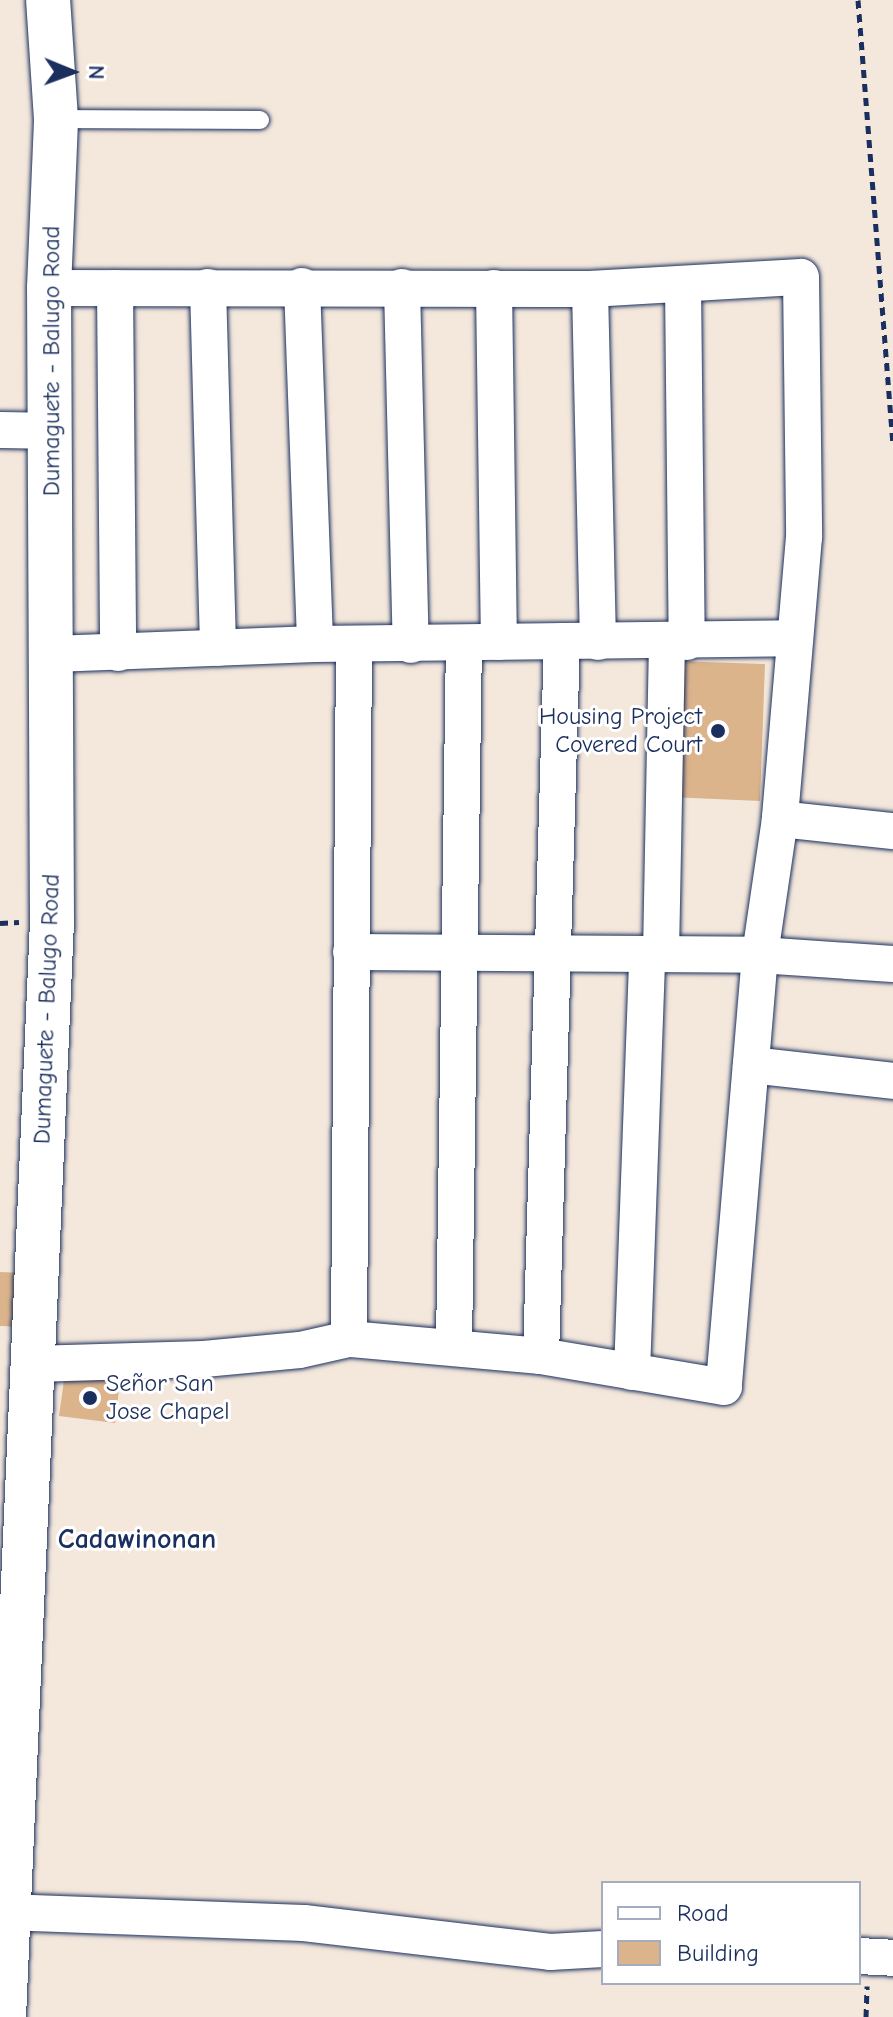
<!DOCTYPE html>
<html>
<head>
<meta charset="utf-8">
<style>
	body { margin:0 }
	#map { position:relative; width:893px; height:2017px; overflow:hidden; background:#f4e8dc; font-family:"Comic Neue",sans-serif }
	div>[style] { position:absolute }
	.building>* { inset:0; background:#dbb48c }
	.path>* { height:5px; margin-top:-2.5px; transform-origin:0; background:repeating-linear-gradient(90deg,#1b2f5e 0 8px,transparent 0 14px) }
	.roads { filter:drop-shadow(0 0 2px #1b2f5e) drop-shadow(0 0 2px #1b2f5e) }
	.service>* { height:18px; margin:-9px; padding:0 9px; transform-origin:9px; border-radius:9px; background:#fff }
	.minor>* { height:36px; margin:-18px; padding:0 18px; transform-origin:18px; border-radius:18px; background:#fff }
	.tertiary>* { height:44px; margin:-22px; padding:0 22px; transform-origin:22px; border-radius:22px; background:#fff }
	.dots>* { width:22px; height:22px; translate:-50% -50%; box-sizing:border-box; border:4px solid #fff; border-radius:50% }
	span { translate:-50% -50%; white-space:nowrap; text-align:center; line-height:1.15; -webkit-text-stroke:6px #fff; paint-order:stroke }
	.street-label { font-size:24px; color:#1b2f5e }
	.poi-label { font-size:24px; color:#1b2f5e }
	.right { translate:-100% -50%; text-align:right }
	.left { translate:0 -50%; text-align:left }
	.quarter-label { font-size:28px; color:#1b2f5e; font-weight:700 }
	.legend { position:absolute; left:601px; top:1881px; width:260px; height:104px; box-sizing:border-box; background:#fff; border:2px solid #a4acbf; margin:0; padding:10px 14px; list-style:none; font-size:24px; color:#1b2f5e }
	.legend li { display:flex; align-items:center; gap:16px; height:40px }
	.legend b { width:40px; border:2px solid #a4acbf }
	.north { position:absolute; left:32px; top:32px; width:80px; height:80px; -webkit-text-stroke:6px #fff; paint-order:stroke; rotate:91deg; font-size:22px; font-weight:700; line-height:32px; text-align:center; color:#1b2f5e }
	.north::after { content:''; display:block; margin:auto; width:28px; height:36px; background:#1b2f5e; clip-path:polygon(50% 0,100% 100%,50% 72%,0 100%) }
</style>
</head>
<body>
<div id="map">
	<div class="building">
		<i style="clip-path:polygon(675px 661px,765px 664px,760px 801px,670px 797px)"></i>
		<i style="clip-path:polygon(0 1272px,26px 1273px,24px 1327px,0 1326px)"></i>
		<i style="clip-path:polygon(65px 1373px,120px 1381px,115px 1423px,59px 1416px)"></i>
	</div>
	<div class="path">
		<i style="left:858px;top:0;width:447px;rotate:85.5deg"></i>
		<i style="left:0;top:923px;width:19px;rotate:-3deg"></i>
		<i style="left:866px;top:2017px;width:31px;rotate:-88deg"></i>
	</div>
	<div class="roads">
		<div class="service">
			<i style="left:56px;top:119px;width:204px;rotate:0.3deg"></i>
		</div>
		<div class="minor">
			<i style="left:683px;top:284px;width:358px;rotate:89.4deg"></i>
			<i style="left:302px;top:286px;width:358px;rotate:87.9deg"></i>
			<i style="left:208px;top:287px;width:361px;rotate:88.4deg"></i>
			<i style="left:402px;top:287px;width:358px;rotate:88.6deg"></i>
			<i style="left:49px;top:288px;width:541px;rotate:0.11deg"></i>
			<i style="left:590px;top:289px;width:211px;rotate:-3.3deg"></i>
			<i style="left:801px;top:277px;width:260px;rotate:89.3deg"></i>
			<i style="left:804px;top:537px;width:283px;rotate:94.9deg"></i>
			<i style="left:780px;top:819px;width:137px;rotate:98.4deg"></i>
			<i style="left:760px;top:955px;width:433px;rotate:94.8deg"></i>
			<i style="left:724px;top:1387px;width:186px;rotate:-170.4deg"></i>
			<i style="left:541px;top:1356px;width:193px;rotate:-174.9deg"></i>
			<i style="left:349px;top:1339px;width:695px;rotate:-89.59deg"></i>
			<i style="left:115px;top:288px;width:365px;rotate:89.5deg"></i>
			<i style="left:494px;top:288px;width:354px;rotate:89.2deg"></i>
			<i style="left:590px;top:289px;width:353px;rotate:88.7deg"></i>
			<i style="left:0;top:430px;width:52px;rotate:1.1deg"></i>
			<i style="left:53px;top:654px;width:262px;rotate:-2.2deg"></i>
			<i style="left:315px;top:644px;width:477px;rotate:-0.7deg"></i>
			<i style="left:780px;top:819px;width:114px;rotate:6.1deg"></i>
			<i style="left:351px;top:952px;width:409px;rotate:0.4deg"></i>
			<i style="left:760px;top:955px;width:133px;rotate:3.9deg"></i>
			<i style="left:661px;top:954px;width:312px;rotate:-88.9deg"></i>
			<i style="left:751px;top:1065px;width:143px;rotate:6.4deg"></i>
			<i style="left:454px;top:1346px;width:703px;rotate:-89.19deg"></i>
			<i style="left:541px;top:1356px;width:715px;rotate:-88.32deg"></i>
			<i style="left:32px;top:1364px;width:172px;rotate:-1.7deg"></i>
			<i style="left:204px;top:1359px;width:96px;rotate:-5.4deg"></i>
			<i style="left:300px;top:1350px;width:50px;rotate:-12.7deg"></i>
			<i style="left:632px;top:1372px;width:418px;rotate:-87.9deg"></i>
			<i style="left:5px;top:1912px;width:299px;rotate:2.1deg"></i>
			<i style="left:304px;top:1923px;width:248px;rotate:6.7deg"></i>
			<i style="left:550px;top:1952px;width:53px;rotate:-3.2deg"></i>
			<i style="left:859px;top:1956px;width:34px;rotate:3deg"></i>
		</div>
		<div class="tertiary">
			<i style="left:4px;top:2017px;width:1097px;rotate:-87.49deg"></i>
			<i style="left:52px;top:921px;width:633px;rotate:-90.27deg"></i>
			<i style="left:49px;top:288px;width:169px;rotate:-87.6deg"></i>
			<i style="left:56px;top:119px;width:119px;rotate:-93.8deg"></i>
		</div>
	</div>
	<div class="dots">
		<i style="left:718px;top:731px;background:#1b2f5e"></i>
		<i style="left:90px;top:1398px;background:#1b2f5e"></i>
	</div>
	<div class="street-label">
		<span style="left:52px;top:361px;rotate:-90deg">Dumaguete - Balugo Road</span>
		<span style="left:47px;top:1009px;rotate:-88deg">Dumaguete - Balugo Road</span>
	</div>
	<div class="poi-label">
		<span class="right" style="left:702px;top:731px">Housing Project<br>Covered Court</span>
		<span class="left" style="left:106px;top:1398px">Señor San<br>Jose Chapel</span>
	</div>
	<div class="quarter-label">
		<span style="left:137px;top:1539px">Cadawinonan</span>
	</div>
	<ul class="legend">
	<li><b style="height:10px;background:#fff"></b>Road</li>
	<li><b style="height:22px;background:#dbb48c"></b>Building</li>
	</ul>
	<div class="north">N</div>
</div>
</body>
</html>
